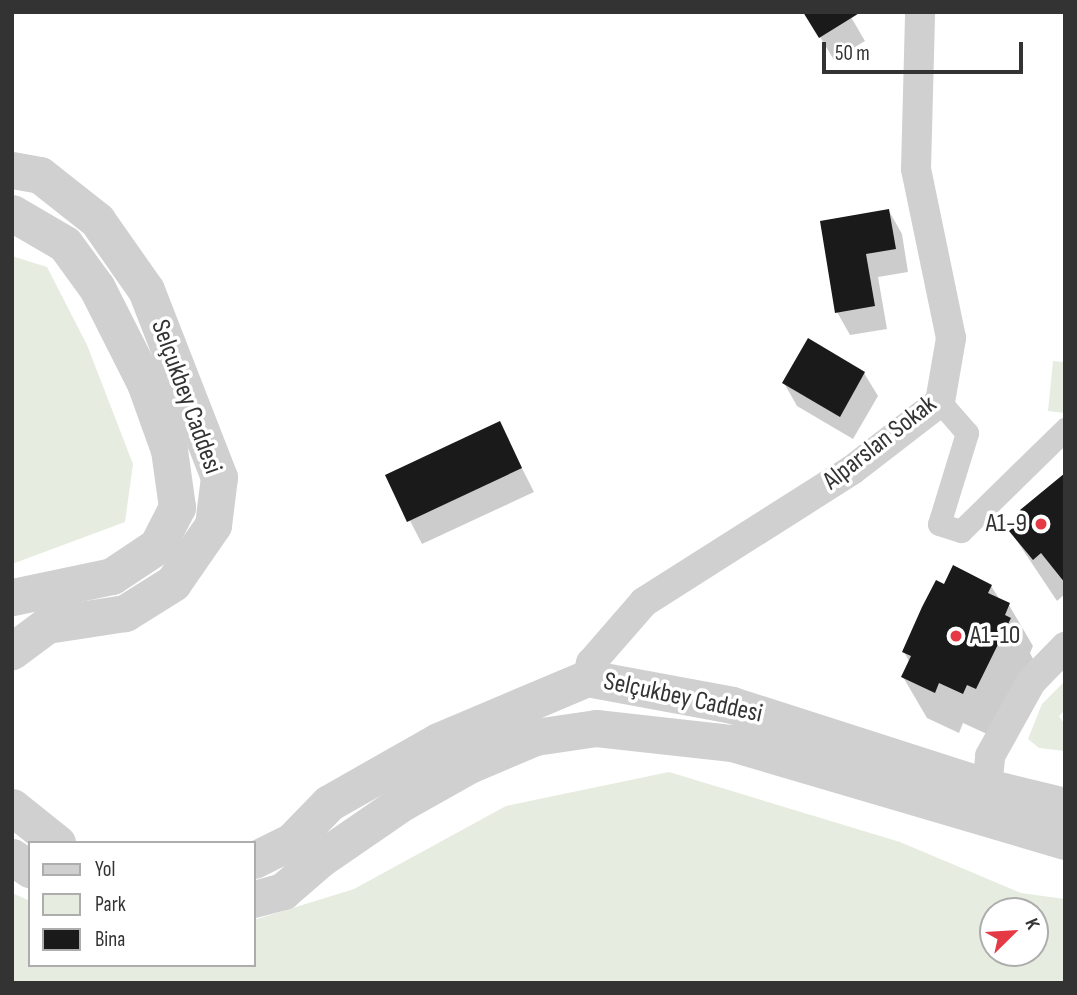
<!DOCTYPE html>
<html>
<head>
<meta charset="utf-8">
<style>
	body { margin:0 }
	#map { position:relative; width:1077px; height:995px; overflow:hidden; background:#fff; font-family:"Sofia Sans Condensed",sans-serif }
	div>[style] { position:absolute }
	.green>* { inset:0; background:#e6ecdf }
	.shadow>* { inset:0; background:#0003 }
	.building>* { inset:0; background:#1a1a1a }
	.pedestrian>* { height:23px; margin:-11.5px; padding:0 11.5px; transform-origin:11.5px; border-radius:11.5px; background:#d0d0d0 }
	.minor>* { height:30px; margin:-15px; padding:0 15px; transform-origin:15px; border-radius:15px; background:#d0d0d0 }
	.tertiary>* { height:37px; margin:-18.5px; padding:0 18.5px; transform-origin:18.5px; border-radius:18.5px; background:#d0d0d0 }
	.dots>* { width:19px; height:19px; translate:-50% -50%; box-sizing:border-box; border:4px solid #fff; border-radius:50% }
	span { translate:-50% -50%; white-space:nowrap; text-align:center; line-height:1.15; -webkit-text-stroke:7px #fff; paint-order:stroke }
	.street-label { font-size:26px; color:#333 }
	.poi-label { font-size:26px; color:#333 }
	.right { translate:-100% -50%; text-align:right }
	.left { translate:0 -50%; text-align:left }
	.frame { position:absolute; inset:0; border:14px solid #333; pointer-events:none }
	.legend { position:absolute; left:28px; top:841px; width:228px; height:126px; box-sizing:border-box; background:#fff; border:2px solid #adadad; margin:0; padding:9px 12px; list-style:none; font-size:21px; color:#333 }
	.legend li { display:flex; align-items:center; gap:14px; height:35px }
	.legend b { width:35px; border:2px solid #adadad }
	.north { position:absolute; left:979px; top:897px; width:70px; height:70px; box-sizing:border-box; background:#fff; border:2px solid #adadad; border-radius:50%; rotate:66deg; font-size:19px; font-weight:700; line-height:28px; text-align:center; color:#333 }
	.north::after { content:''; display:block; margin:auto; width:24px; height:32px; background:#e63946; clip-path:polygon(50% 0,100% 100%,50% 72%,0 100%) }
	.scale { position:absolute; left:822px; top:42px; width:201px; height:32px; box-sizing:border-box; border:4px solid #333; border-top:0; padding-left:9px; font-size:21px; line-height:24px; white-space:nowrap; color:#333; -webkit-text-stroke:5px #fff; paint-order:stroke }
</style>
</head>
<body>
<div id="map">
	<div class="green">
		<i style="clip-path:polygon(12px 256px,47px 267px,87px 345px,133px 464px,125px 522px,12px 564px)"></i>
		<i style="clip-path:polygon(1053px 361px,1065px 362px,1065px 413px,1048px 411px)"></i>
		<i style="clip-path:polygon(1065px 681px,1065px 710px,1059px 716px,1065px 725px,1065px 751px,1039px 748px,1028px 739px,1042px 704px)"></i>
		<i style="clip-path:polygon(evenodd,669px 772px,900px 842px,1021px 893px,1065px 899px,1065px 983px,12px 983px,12px 893px,30px 901px,30px 965px,254px 965px,254px 920px,354px 889px,506px 806px,669px 772px,993px 911px,1035px 911px,1035px 953px,993px 953px,993px 911px)"></i>
	</div>
	<div class="shadow">
		<i style="clip-path:polygon(805px 12px,848px 12px,865px 41px,834px 60px)"></i>
		<i style="clip-path:polygon(889px 211px,902px 234px,908px 272px,878px 277px,887px 329px,850px 335px,837px 312px,822px 223px)"></i>
		<i style="clip-path:polygon(864px 373px,878px 396px,853px 439px,797px 406px,784px 383px)"></i>
		<i style="clip-path:polygon(499px 423px,534px 492px,422px 544px,387px 476px)"></i>
		<i style="clip-path:polygon(1065px 475px,1065px 594px,1057px 601px,1011px 532px)"></i>
		<i style="clip-path:polygon(991px 586px,1000px 600px,1009px 605px,1033px 646px,1030px 653px,1034px 661px,987px 734px,963px 723px,959px 733px,927px 718px,903px 677px,910px 663px,904px 652px,945px 587px)"></i>
	</div>
	<div class="building">
		<i style="clip-path:polygon(803px 12px,861px 12px,819px 38px)"></i>
		<i style="clip-path:polygon(889px 209px,896px 249px,866px 254px,875px 306px,835px 313px,820px 221px)"></i>
		<i style="clip-path:polygon(808px 338px,865px 372px,840px 417px,782px 383px)"></i>
		<i style="clip-path:polygon(500px 421px,522px 468px,407px 522px,385px 475px)"></i>
		<i style="clip-path:polygon(1065px 473px,1065px 583px,1041px 553px,1033px 560px,1009px 531px,1026px 517px,1020px 510px)"></i>
		<i style="clip-path:polygon(953px 565px,992px 585px,988px 593px,1010px 603px,1005px 615px,1011px 618px,976px 689px,967px 685px,963px 694px,939px 683px,935px 693px,901px 677px,911px 656px,902px 652px,922px 607px,936px 580px,944px 584px)"></i>
	</div>
	<div class="pedestrian">
		<i style="left:940px;top:402px;width:41px;rotate:48.9deg"></i>
		<i style="left:967px;top:433px;width:95px;rotate:107.1deg"></i>
		<i style="left:939px;top:524px;width:23px;rotate:18deg"></i>
		<i style="left:961px;top:531px;width:146px;rotate:-44.4deg"></i>
	</div>
	<div class="minor">
		<i style="left:587px;top:678px;width:16px;rotate:-75deg"></i>
		<i style="left:591px;top:663px;width:81px;rotate:-49deg"></i>
		<i style="left:644px;top:602px;width:246px;rotate:-32.4deg"></i>
		<i style="left:852px;top:470px;width:111px;rotate:-37.7deg"></i>
		<i style="left:940px;top:402px;width:65px;rotate:-80.2deg"></i>
		<i style="left:951px;top:338px;width:173px;rotate:-101.7deg"></i>
		<i style="left:916px;top:169px;width:157px;rotate:-88.5deg"></i>
		<i style="left:987px;top:787px;width:31px;rotate:-84deg"></i>
		<i style="left:990px;top:756px;width:85px;rotate:-61deg"></i>
		<i style="left:1031px;top:682px;width:49px;rotate:-45.8deg"></i>
	</div>
	<div class="tertiary">
		<i style="left:12px;top:170px;width:28px;rotate:10deg"></i>
		<i style="left:40px;top:175px;width:73px;rotate:38.3deg"></i>
		<i style="left:97px;top:220px;width:85px;rotate:55deg"></i>
		<i style="left:146px;top:290px;width:201px;rotate:68.7deg"></i>
		<i style="left:219px;top:477px;width:48px;rotate:97.1deg"></i>
		<i style="left:213px;top:525px;width:70px;rotate:124.6deg"></i>
		<i style="left:173px;top:583px;width:57px;rotate:148deg"></i>
		<i style="left:125px;top:613px;width:79px;rotate:171.3deg"></i>
		<i style="left:47px;top:625px;width:44px;rotate:143.4deg"></i>
		<i style="left:12px;top:213px;width:61px;rotate:30.3deg"></i>
		<i style="left:65px;top:244px;width:54px;rotate:54deg"></i>
		<i style="left:97px;top:288px;width:106px;rotate:63.2deg"></i>
		<i style="left:145px;top:383px;width:71px;rotate:70.3deg"></i>
		<i style="left:169px;top:450px;width:58px;rotate:82deg"></i>
		<i style="left:177px;top:507px;width:44px;rotate:117.1deg"></i>
		<i style="left:157px;top:546px;width:54px;rotate:146.3deg"></i>
		<i style="left:112px;top:576px;width:102px;rotate:168.1deg"></i>
		<i style="left:12px;top:807px;width:58px;rotate:38.7deg"></i>
		<i style="left:12px;top:857px;width:22px;rotate:34deg"></i>
		<i style="left:254px;top:860px;width:42px;rotate:-26.6deg"></i>
		<i style="left:292px;top:841px;width:53px;rotate:-45.8deg"></i>
		<i style="left:329px;top:803px;width:125px;rotate:-29.6deg"></i>
		<i style="left:438px;top:741px;width:162px;rotate:-22.9deg"></i>
		<i style="left:587px;top:678px;width:147px;rotate:10.5deg"></i>
		<i style="left:732px;top:705px;width:268px;rotate:17.8deg"></i>
		<i style="left:987px;top:787px;width:80px;rotate:13.7deg"></i>
		<i style="left:254px;top:899px;width:30px;rotate:-15deg"></i>
		<i style="left:283px;top:891px;width:49px;rotate:-40.9deg"></i>
		<i style="left:320px;top:859px;width:101px;rotate:-34.5deg"></i>
		<i style="left:403px;top:802px;width:76px;rotate:-29.3deg"></i>
		<i style="left:469px;top:765px;width:72px;rotate:-23deg"></i>
		<i style="left:535px;top:737px;width:62px;rotate:-8.4deg"></i>
		<i style="left:596px;top:728px;width:137px;rotate:6.3deg"></i>
		<i style="left:732px;top:743px;width:347px;rotate:16.4deg"></i>
	</div>
	<div class="dots">
		<i style="left:1041px;top:524px;background:#e63946"></i>
		<i style="left:956px;top:636px;background:#e63946"></i>
	</div>
	<div class="street-label">
		<span style="left:186px;top:397px;rotate:70deg">Selçukbey Caddesi</span>
		<span style="left:880px;top:443px;rotate:-38deg">Alparslan Sokak</span>
		<span style="left:683px;top:698px;rotate:12deg">Selçukbey Caddesi</span>
	</div>
	<div class="poi-label">
		<span class="right" style="left:1027px;top:524px">A1-9</span>
		<span class="left" style="left:970px;top:636px">A1-10</span>
	</div>
	<div class="frame"></div>
	<ul class="legend">
	<li><b style="height:9px;background:#d0d0d0"></b>Yol</li>
	<li><b style="height:19px;background:#e6ecdf"></b>Park</li>
	<li><b style="height:19px;background:#1a1a1a"></b>Bina</li>
	</ul>
	<div class="north">K</div>
	<div class="scale">50 m</div>
</div>
</body>
</html>
